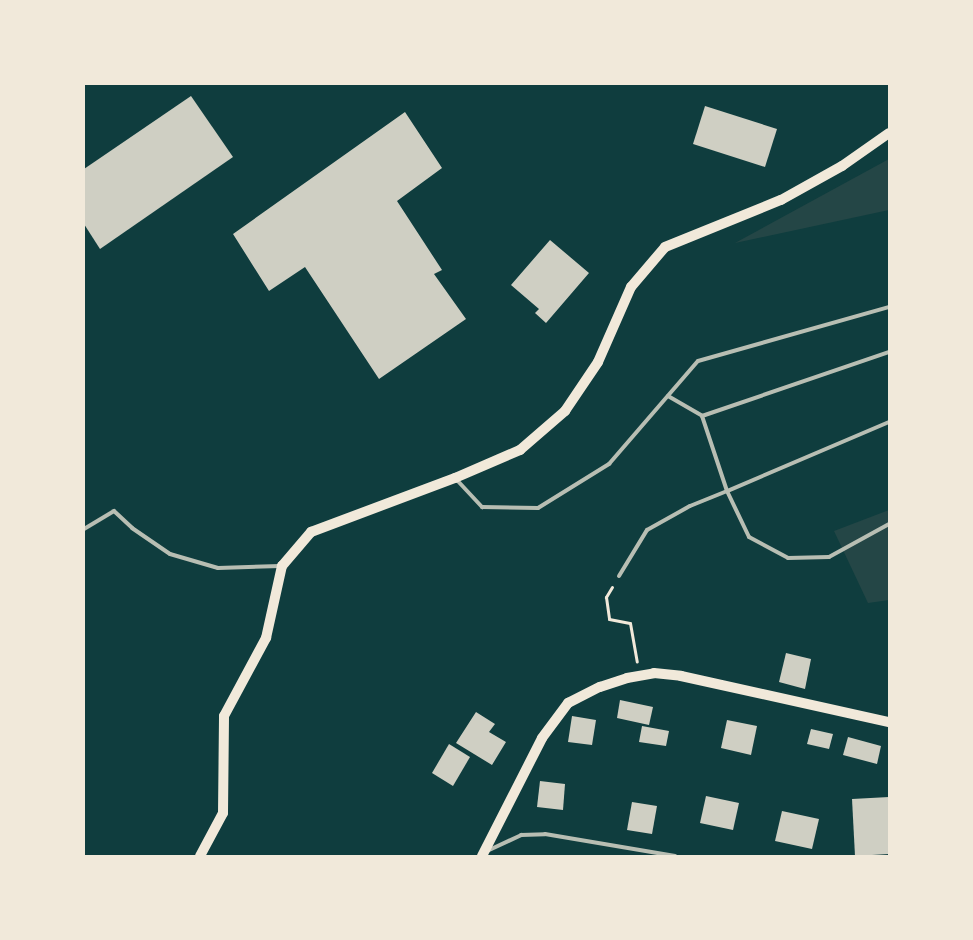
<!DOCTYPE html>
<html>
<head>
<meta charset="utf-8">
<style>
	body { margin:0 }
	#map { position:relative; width:973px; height:940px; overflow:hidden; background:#0f3d3e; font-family:Montserrat,sans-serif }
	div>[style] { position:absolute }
	.green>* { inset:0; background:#244646 }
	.building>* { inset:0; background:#cfcfc3 }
	.path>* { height:3px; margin:-1.5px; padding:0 1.5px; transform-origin:1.5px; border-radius:1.5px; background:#f1e9da }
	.service>* { height:4px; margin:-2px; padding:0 2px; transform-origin:2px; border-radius:2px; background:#b8beb3 }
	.secondary>* { height:10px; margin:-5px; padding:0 5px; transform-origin:5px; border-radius:5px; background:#f1e9da }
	span { translate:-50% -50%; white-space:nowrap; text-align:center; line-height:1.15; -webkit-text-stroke:4.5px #f1e9da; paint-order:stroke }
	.frame { position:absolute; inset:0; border:85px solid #f1e9da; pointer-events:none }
</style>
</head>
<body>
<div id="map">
	<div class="green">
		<i style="clip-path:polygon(889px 159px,889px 210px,735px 243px)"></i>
		<i style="clip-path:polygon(889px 510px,889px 600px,868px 603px,834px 531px)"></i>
	</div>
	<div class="building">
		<i style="clip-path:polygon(191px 96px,233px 157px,100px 249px,84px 224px,84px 169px)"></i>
		<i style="clip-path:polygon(705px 106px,777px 129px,765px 167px,693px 144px)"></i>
		<i style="clip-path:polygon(405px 112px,442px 168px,397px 201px,442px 270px,434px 274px,466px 319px,379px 379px,305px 267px,269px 291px,233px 234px)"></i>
		<i style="clip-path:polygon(550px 240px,589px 273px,546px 323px,535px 313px,539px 309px,511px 285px)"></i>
		<i style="clip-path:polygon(786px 653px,811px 659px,805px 689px,779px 682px)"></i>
		<i style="clip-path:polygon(620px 700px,653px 707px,649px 725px,617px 718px)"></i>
		<i style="clip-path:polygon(476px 712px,495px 724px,489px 732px,506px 742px,492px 765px,456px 743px)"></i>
		<i style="clip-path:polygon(572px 716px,596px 720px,592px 745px,568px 742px)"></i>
		<i style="clip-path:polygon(727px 720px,757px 726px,751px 755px,721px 748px)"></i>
		<i style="clip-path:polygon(642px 726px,669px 731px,666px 746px,639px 742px)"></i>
		<i style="clip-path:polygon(811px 729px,833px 734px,829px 749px,807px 744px)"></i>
		<i style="clip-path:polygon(848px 737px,881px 746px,877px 764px,843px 755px)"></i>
		<i style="clip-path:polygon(449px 744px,470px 757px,453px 786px,432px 773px)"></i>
		<i style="clip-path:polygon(540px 781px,565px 784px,563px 810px,537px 807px)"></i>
		<i style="clip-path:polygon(706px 796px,739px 803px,733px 830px,700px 823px)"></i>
		<i style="clip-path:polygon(889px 797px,889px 854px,855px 856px,852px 799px)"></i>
		<i style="clip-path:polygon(632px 802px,657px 806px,652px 834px,627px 830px)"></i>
		<i style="clip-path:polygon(782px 811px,819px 819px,812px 849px,775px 841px)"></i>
	</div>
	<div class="path">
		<i style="left:612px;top:587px;width:12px;rotate:121deg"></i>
		<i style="left:606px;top:597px;width:22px;rotate:82deg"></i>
		<i style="left:609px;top:619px;width:21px;rotate:11deg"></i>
		<i style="left:630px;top:623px;width:39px;rotate:80deg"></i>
		<i style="left:543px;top:856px;width:9px"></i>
	</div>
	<div class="service">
		<i style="left:668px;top:396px;width:39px;rotate:30deg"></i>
		<i style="left:702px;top:416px;width:198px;rotate:-18.9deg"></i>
		<i style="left:889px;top:422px;width:176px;rotate:156.9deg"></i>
		<i style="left:727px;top:491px;width:51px;rotate:64.4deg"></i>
		<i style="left:749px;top:537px;width:44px;rotate:28.3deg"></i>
		<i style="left:788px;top:558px;width:41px;rotate:-1.4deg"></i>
		<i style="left:829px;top:557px;width:68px;rotate:-28.8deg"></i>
		<i style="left:455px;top:478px;width:40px;rotate:47deg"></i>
		<i style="left:482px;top:507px;width:56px;rotate:1deg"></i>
		<i style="left:538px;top:508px;width:84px;rotate:-31.8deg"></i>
		<i style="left:609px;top:464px;width:136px;rotate:-49.2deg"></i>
		<i style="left:698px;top:361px;width:198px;rotate:-15.8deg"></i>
		<i style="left:84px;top:529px;width:35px;rotate:-31deg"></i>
		<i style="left:114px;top:511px;width:25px;rotate:43deg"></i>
		<i style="left:132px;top:528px;width:46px;rotate:34.4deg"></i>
		<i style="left:170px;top:554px;width:50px;rotate:16.3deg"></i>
		<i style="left:218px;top:568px;width:62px;rotate:-1.8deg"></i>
		<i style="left:619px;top:576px;width:54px;rotate:-58.7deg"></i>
		<i style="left:647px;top:530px;width:49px;rotate:-29.2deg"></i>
		<i style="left:690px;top:506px;width:40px;rotate:-22deg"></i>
		<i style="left:727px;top:491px;width:79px;rotate:-108.4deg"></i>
		<i style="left:487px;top:851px;width:38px;rotate:-25deg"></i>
		<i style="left:521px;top:835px;width:24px;rotate:-2deg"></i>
		<i style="left:545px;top:834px;width:132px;rotate:9.6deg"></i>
	</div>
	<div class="secondary">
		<i style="left:200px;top:856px;width:49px;rotate:-61.9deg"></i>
		<i style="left:223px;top:813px;width:97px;rotate:-89.4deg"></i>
		<i style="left:224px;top:716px;width:89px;rotate:-61.7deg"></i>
		<i style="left:266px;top:638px;width:74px;rotate:-77.5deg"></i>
		<i style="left:282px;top:566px;width:45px;rotate:-49.5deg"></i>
		<i style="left:311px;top:532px;width:154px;rotate:-20.6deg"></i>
		<i style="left:455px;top:478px;width:71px;rotate:-23.3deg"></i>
		<i style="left:520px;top:450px;width:60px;rotate:-40.9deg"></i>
		<i style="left:565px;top:411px;width:59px;rotate:-56deg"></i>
		<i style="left:598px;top:362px;width:82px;rotate:-66.3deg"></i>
		<i style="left:631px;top:287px;width:52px;rotate:-49.6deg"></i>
		<i style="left:665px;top:247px;width:125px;rotate:-22.1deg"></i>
		<i style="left:781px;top:200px;width:70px;rotate:-29.1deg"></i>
		<i style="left:842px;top:166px;width:57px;rotate:-35.1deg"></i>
		<i style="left:482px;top:856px;width:132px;rotate:-63deg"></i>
		<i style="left:542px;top:738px;width:44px;rotate:-53.4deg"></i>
		<i style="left:568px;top:703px;width:36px;rotate:-27deg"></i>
		<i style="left:600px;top:687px;width:28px;rotate:-18deg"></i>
		<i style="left:627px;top:678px;width:27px;rotate:-10deg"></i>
		<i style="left:654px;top:673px;width:27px;rotate:6deg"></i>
		<i style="left:681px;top:676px;width:213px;rotate:12.5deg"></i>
	</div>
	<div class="frame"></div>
</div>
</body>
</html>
